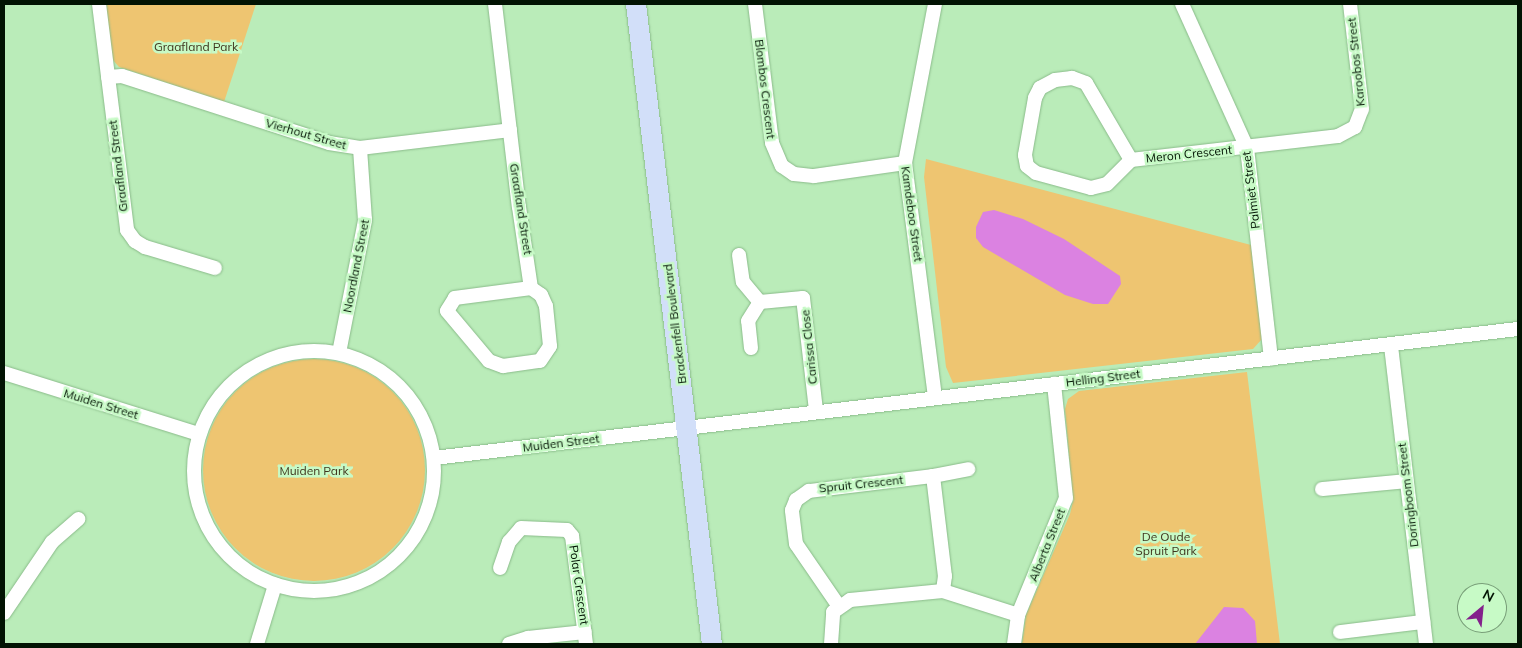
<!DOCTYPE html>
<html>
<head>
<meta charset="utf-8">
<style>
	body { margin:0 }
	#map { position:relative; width:1522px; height:648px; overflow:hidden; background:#baecb9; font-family:Mulish,sans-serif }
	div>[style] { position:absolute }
	.green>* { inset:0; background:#eec571 }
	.round { border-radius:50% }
	.water>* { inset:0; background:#db82e1 }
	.roads { filter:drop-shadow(0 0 1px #8abb8a) drop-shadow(0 0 1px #8abb8a) }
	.street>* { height:14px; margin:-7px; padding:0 7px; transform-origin:7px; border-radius:7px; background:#fff }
	.street>.ring { margin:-7px; padding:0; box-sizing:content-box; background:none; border:14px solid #fff; border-radius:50% }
	.secondary>* { height:20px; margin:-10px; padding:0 10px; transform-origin:10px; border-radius:10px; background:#d2dff9 }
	span { translate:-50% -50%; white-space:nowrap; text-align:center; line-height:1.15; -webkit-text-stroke:5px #c7fac6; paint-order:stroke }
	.park-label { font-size:12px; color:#40361f }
	.street-label { font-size:12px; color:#021303 }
	.frame { position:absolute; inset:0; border:5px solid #021303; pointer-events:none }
	.north { position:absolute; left:1457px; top:583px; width:50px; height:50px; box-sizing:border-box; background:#c7fac6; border:1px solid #789e78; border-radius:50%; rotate:28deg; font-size:14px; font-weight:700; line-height:20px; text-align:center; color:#021303 }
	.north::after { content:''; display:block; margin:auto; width:18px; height:22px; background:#83218b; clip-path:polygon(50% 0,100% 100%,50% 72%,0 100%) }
</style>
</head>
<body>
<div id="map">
	<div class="green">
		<i style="clip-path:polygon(106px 4px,256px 4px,224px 102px,119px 67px,112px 59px)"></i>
		<i style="clip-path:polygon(926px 159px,1251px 245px,1262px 339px,1253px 349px,953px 383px,946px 367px,924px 177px)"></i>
		<i class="round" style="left:203px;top:359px;width:222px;height:222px"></i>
		<i style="clip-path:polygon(1247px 372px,1280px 644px,1022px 644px,1026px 615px,1070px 514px,1073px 501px,1065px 409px,1068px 399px,1079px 391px)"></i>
	</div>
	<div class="water">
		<i style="clip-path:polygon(994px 210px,1023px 219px,1064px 239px,1120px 276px,1121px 284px,1108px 304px,1093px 304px,1065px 295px,983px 247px,976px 238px,976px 227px,983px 212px)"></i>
		<i style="clip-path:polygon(1224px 607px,1243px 608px,1255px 621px,1257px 644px,1195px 644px)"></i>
	</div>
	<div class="roads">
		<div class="street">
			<i style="left:99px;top:4px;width:228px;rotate:82.9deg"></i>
			<i style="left:127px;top:230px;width:14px;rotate:54deg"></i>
			<i style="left:135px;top:241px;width:12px;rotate:31deg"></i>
			<i style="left:145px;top:247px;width:73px;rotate:16.7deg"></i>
			<i style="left:495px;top:4px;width:204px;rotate:83.3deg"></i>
			<i style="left:519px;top:207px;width:82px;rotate:81.6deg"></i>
			<i style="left:531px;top:288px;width:77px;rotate:172.5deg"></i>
			<i style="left:455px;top:298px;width:15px;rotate:122deg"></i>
			<i style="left:447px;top:311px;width:65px;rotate:50deg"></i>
			<i style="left:489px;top:361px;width:15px;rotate:20deg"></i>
			<i style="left:503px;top:366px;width:37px;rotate:-8deg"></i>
			<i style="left:540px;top:361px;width:18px;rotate:-56deg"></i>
			<i style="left:550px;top:346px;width:40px;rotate:-95.7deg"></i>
			<i style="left:546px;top:306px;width:12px;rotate:-114deg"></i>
			<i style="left:541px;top:295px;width:12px;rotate:-145deg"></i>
			<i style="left:755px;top:4px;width:140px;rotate:83deg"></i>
			<i style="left:772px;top:143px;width:25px;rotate:67deg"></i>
			<i style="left:782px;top:166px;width:14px;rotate:34deg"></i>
			<i style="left:794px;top:174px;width:20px;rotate:6deg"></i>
			<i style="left:814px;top:176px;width:92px;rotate:-8.1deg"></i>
			<i style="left:935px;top:4px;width:162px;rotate:100.7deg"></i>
			<i style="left:905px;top:163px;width:235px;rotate:82.7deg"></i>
			<i style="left:1182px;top:4px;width:158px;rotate:65.7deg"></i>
			<i style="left:1247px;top:148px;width:212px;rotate:83.5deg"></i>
			<i style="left:108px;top:77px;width:14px;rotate:-4deg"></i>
			<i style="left:122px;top:76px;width:218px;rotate:17.9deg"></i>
			<i style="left:329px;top:143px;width:31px;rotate:9deg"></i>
			<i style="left:360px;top:148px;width:151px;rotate:-6.8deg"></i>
			<i style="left:1131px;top:160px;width:89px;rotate:-120.3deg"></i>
			<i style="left:1086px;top:83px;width:15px;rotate:-160deg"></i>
			<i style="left:1072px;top:78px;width:17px;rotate:173deg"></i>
			<i style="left:1055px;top:80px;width:17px;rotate:152deg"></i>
			<i style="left:1040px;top:88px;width:11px;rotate:117deg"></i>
			<i style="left:1035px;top:98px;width:58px;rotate:100deg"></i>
			<i style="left:1025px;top:155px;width:11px;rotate:80deg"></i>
			<i style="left:1027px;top:166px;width:11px;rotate:38deg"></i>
			<i style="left:1036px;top:173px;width:57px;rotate:15.3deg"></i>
			<i style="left:1091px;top:188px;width:16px;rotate:-14deg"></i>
			<i style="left:1107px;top:184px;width:34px;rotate:-45deg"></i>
			<i style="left:1131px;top:160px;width:208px;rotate:-6.6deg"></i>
			<i style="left:1338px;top:136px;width:19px;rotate:-28deg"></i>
			<i style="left:1355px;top:127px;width:19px;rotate:-69deg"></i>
			<i style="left:1362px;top:109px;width:106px;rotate:-96.5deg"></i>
			<i style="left:739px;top:255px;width:27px;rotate:82deg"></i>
			<i style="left:743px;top:282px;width:26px;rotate:50deg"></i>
			<i style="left:1391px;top:346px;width:300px;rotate:83.3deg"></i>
			<i style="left:751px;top:348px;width:27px;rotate:-96deg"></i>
			<i style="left:748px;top:321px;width:22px;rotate:-58deg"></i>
			<i style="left:760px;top:302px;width:43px;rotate:-5.3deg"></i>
			<i style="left:803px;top:298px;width:114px;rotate:83.4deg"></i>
			<i class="ring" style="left:194px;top:351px;width:226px;height:226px"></i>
			<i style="left:339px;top:353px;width:136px;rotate:-78.9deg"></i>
			<i style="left:365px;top:220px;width:72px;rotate:-94deg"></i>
			<i style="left:4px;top:373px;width:204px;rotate:17.4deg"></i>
			<i style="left:434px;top:458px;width:1092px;rotate:-6.79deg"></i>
			<i style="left:933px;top:476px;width:36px;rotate:-11deg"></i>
			<i style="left:1322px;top:489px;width:84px;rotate:-5.4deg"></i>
			<i style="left:500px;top:568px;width:28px;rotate:-71deg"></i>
			<i style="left:509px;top:542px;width:18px;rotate:-49deg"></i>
			<i style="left:521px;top:528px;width:46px;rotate:2.5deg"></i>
			<i style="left:567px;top:530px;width:8px;rotate:50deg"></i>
			<i style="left:572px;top:536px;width:109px;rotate:82.6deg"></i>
			<i style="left:838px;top:605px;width:74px;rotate:-124.5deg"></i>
			<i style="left:796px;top:544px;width:34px;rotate:-97deg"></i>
			<i style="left:792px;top:510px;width:11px;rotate:-68deg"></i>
			<i style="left:796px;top:500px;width:16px;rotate:-35deg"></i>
			<i style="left:809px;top:491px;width:125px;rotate:-6.9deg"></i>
			<i style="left:933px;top:476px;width:101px;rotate:83.2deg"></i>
			<i style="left:945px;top:576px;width:15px;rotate:98deg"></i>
			<i style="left:4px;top:613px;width:86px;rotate:-55.9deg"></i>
			<i style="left:52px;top:542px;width:35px;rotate:-41deg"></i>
			<i style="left:1340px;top:632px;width:84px;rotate:-6.9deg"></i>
			<i style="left:257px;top:644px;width:62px;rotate:-73deg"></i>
			<i style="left:509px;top:644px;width:20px;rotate:-18deg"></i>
			<i style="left:528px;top:638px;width:57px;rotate:-6deg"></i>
			<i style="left:831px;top:644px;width:32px;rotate:-86deg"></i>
			<i style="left:833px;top:612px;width:21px;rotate:-35deg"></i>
			<i style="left:850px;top:600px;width:93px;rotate:-5.5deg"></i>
			<i style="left:943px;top:591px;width:79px;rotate:17.7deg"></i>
			<i style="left:1014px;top:644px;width:29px;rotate:-82deg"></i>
			<i style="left:1018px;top:615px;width:126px;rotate:-67.7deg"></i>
			<i style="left:1066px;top:498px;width:115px;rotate:-96deg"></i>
		</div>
		<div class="secondary">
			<i style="left:636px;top:4px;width:644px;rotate:83.23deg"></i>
		</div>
	</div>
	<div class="park-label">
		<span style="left:196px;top:47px">Graafland Park</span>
		<span style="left:314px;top:471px">Muiden Park</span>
		<span style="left:1166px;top:544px">De Oude<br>Spruit Park</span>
	</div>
	<div class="street-label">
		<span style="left:1356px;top:62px;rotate:-96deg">Karoobos Street</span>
		<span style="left:765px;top:89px;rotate:83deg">Blombos Crescent</span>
		<span style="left:306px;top:134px;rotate:16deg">Vierhout Street</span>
		<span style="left:1189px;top:154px;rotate:-6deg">Meron Crescent</span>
		<span style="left:118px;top:166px;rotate:-97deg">Graafland Street</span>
		<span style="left:1251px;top:190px;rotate:-97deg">Palmiet Street</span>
		<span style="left:521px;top:209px;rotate:81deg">Graafland Street</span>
		<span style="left:912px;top:214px;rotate:82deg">Kamdeboo Street</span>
		<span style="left:356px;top:266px;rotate:-79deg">Noordland Street</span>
		<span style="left:675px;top:324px;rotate:-97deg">Brackenfell Boulevard</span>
		<span style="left:809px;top:347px;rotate:-96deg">Carissa Close</span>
		<span style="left:1103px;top:378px;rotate:-7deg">Helling Street</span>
		<span style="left:101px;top:404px;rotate:17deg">Muiden Street</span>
		<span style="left:561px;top:443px;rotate:-7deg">Muiden Street</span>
		<span style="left:861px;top:484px;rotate:-6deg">Spruit Crescent</span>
		<span style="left:1408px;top:495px;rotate:-97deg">Doringboom Street</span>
		<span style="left:1047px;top:545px;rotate:-68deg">Alberta Street</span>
		<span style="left:579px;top:585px;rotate:82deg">Polar Crescent</span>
	</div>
	<div class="frame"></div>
	<div class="north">N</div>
</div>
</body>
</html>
